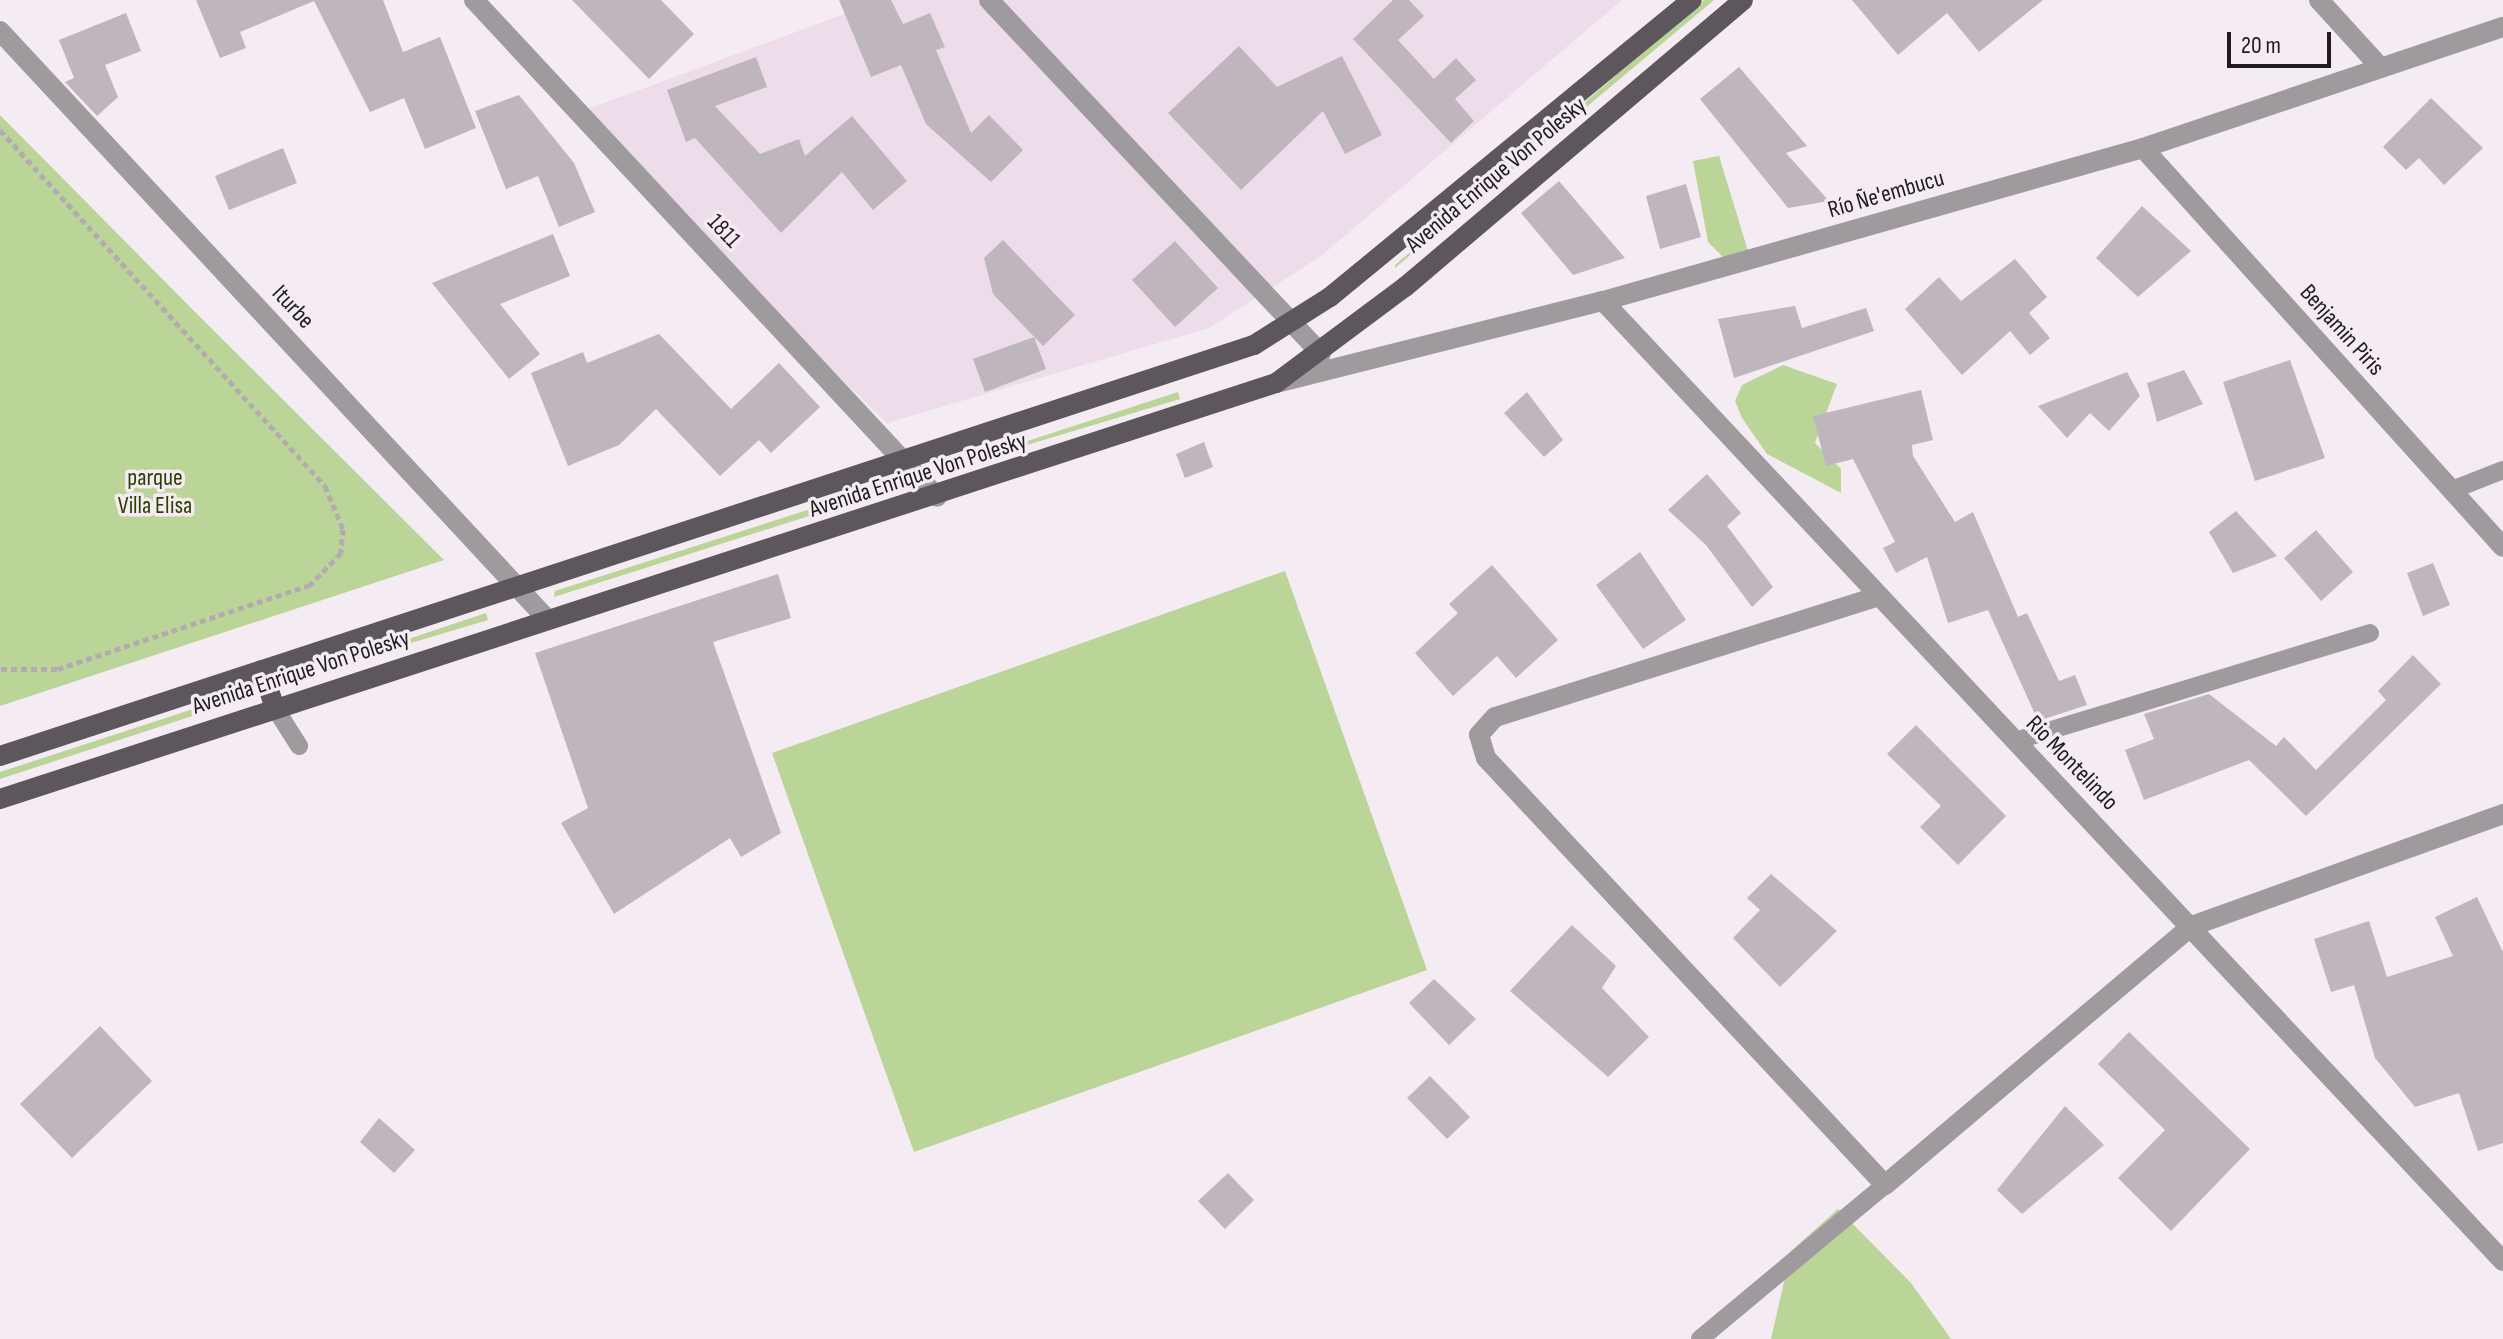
<!DOCTYPE html>
<html>
<head>
<meta charset="utf-8">
<style>
	body { margin:0 }
	#map { position:relative; width:2503px; height:1339px; overflow:hidden; background:#f5ebf3; font-family:"Sofia Sans Condensed",sans-serif }
	div>[style] { position:absolute }
	.built>* { inset:0; background:#edddea }
	.green>* { inset:0; background:#bbd498 }
	.building>* { inset:0; background:#bfb5bd }
	.path>* { height:5px; margin-top:-2.5px; transform-origin:0; background:repeating-linear-gradient(90deg,#b3abb1 0 6px,transparent 0 10px) }
	.service>* { height:18px; margin:-9px; padding:0 9px; transform-origin:9px; border-radius:9px; background:#9e9a9e }
	.minor>* { height:20px; margin:-10px; padding:0 10px; transform-origin:10px; border-radius:10px; background:#9e9a9e }
	.primary>* { height:20px; margin:-10px; padding:0 10px; transform-origin:10px; border-radius:10px; background:#5d565c }
	span { translate:-50% -50%; white-space:nowrap; text-align:center; line-height:1.15; -webkit-text-stroke:7px #f5ebf3; paint-order:stroke }
	.street-label { font-size:24px; color:#1f1c1f }
	.park-label { font-size:24px; color:#2b3f00 }
	.scale { position:absolute; left:2227px; top:32px; width:104px; height:36px; box-sizing:border-box; border:4px solid #1f1c1f; border-top:0; padding-left:10px; font-size:24px; line-height:28px; white-space:nowrap; color:#1f1c1f; -webkit-text-stroke:6px #f5ebf3; paint-order:stroke }
</style>
</head>
<body>
<div id="map">
	<div class="built">
		<i style="clip-path:polygon(882px 0,1622px 0,1321px 256px,1209px 328px,887px 423px,569px 116px)"></i>
	</div>
	<div class="green">
		<i style="clip-path:polygon(1704px 0,1714px 0,1395px 268px,1395px 265px)"></i>
		<i style="clip-path:polygon(0 115px,194px 311px,444px 560px,0 706px)"></i>
		<i style="clip-path:polygon(1719px 156px,1748px 251px,1727px 261px,1708px 242px,1693px 161px)"></i>
		<i style="clip-path:polygon(1783px 365px,1837px 384px,1815px 443px,1841px 469px,1841px 493px,1767px 454px,1742px 418px,1735px 401px,1742px 385px)"></i>
		<i style="clip-path:polygon(1178px 392px,1180px 399px,970px 462px,972px 459px)"></i>
		<i style="clip-path:polygon(873px 489px,875px 495px,554px 597px,555px 591px)"></i>
		<i style="clip-path:polygon(1285px 571px,1427px 970px,914px 1152px,772px 753px)"></i>
		<i style="clip-path:polygon(486px 613px,488px 620px,331px 667px,334px 664px)"></i>
		<i style="clip-path:polygon(224px 699px,226px 705px,0 779px,0 772px)"></i>
		<i style="clip-path:polygon(1838px 1209px,1911px 1283px,1951px 1339px,1771px 1339px,1791px 1251px)"></i>
	</div>
	<div class="building">
		<i style="clip-path:polygon(196px 0,383px 0,403px 52px,440px 37px,476px 128px,425px 149px,404px 98px,370px 112px,314px 1px,240px 32px,246px 48px,220px 58px)"></i>
		<i style="clip-path:polygon(572px 0,661px 0,694px 34px,649px 79px)"></i>
		<i style="clip-path:polygon(839px 0,891px 0,903px 24px,930px 13px,945px 47px,936px 50px,971px 133px,989px 115px,1023px 150px,991px 182px,926px 124px,901px 65px,871px 77px)"></i>
		<i style="clip-path:polygon(1393px 0,1409px 0,1424px 16px,1398px 40px,1434px 79px,1456px 58px,1476px 80px,1455px 99px,1474px 121px,1451px 143px,1353px 39px)"></i>
		<i style="clip-path:polygon(1852px 0,2043px 0,1979px 52px,1947px 13px,1898px 55px)"></i>
		<i style="clip-path:polygon(126px 13px,141px 51px,105px 65px,118px 97px,97px 116px,65px 82px,74px 78px,59px 40px)"></i>
		<i style="clip-path:polygon(1239px 46px,1277px 87px,1342px 56px,1382px 135px,1345px 154px,1323px 111px,1241px 190px,1168px 113px)"></i>
		<i style="clip-path:polygon(756px 57px,767px 87px,715px 106px,760px 154px,799px 139px,805px 156px,852px 116px,907px 181px,873px 210px,842px 172px,781px 233px,695px 138px,686px 142px,667px 90px)"></i>
		<i style="clip-path:polygon(1739px 67px,1807px 146px,1786px 153px,1829px 201px,1788px 208px,1700px 99px)"></i>
		<i style="clip-path:polygon(519px 95px,574px 163px,595px 212px,559px 227px,538px 176px,506px 189px,475px 111px)"></i>
		<i style="clip-path:polygon(2431px 98px,2483px 148px,2444px 185px,2419px 158px,2406px 170px,2383px 147px)"></i>
		<i style="clip-path:polygon(283px 148px,297px 183px,229px 210px,215px 176px)"></i>
		<i style="clip-path:polygon(1559px 181px,1625px 258px,1573px 275px,1521px 213px)"></i>
		<i style="clip-path:polygon(1686px 184px,1701px 237px,1660px 249px,1646px 196px)"></i>
		<i style="clip-path:polygon(2142px 206px,2191px 251px,2138px 297px,2096px 258px)"></i>
		<i style="clip-path:polygon(553px 234px,570px 276px,500px 304px,540px 354px,509px 379px,432px 283px)"></i>
		<i style="clip-path:polygon(1003px 240px,1075px 315px,1043px 346px,993px 294px,984px 258px)"></i>
		<i style="clip-path:polygon(1175px 241px,1218px 288px,1175px 327px,1132px 280px)"></i>
		<i style="clip-path:polygon(2015px 259px,2047px 297px,2029px 313px,2050px 338px,2030px 355px,2010px 331px,1962px 375px,1905px 309px,1939px 277px,1961px 301px)"></i>
		<i style="clip-path:polygon(1795px 306px,1802px 328px,1866px 308px,1874px 331px,1734px 378px,1718px 319px)"></i>
		<i style="clip-path:polygon(659px 334px,731px 409px,779px 363px,820px 407px,771px 453px,759px 440px,720px 476px,656px 409px,619px 445px,568px 466px,531px 373px,583px 352px,587px 363px)"></i>
		<i style="clip-path:polygon(1034px 337px,1046px 369px,985px 392px,973px 359px)"></i>
		<i style="clip-path:polygon(2290px 360px,2325px 458px,2255px 481px,2223px 382px)"></i>
		<i style="clip-path:polygon(2184px 370px,2203px 404px,2157px 422px,2147px 383px)"></i>
		<i style="clip-path:polygon(2127px 372px,2140px 396px,2109px 431px,2090px 413px,2067px 438px,2038px 406px)"></i>
		<i style="clip-path:polygon(1921px 390px,1933px 440px,1912px 445px,1913px 456px,1955px 522px,1973px 512px,2018px 617px,2027px 613px,2059px 681px,2075px 675px,2087px 705px,2038px 721px,1988px 610px,1948px 623px,1927px 557px,1896px 573px,1883px 548px,1895px 542px,1853px 459px,1826px 466px,1813px 416px)"></i>
		<i style="clip-path:polygon(1527px 392px,1563px 440px,1544px 457px,1504px 413px)"></i>
		<i style="clip-path:polygon(1204px 442px,1213px 467px,1185px 478px,1176px 454px)"></i>
		<i style="clip-path:polygon(1707px 474px,1741px 513px,1727px 526px,1773px 587px,1752px 607px,1706px 545px,1668px 510px)"></i>
		<i style="clip-path:polygon(2236px 511px,2277px 556px,2233px 573px,2209px 532px)"></i>
		<i style="clip-path:polygon(2316px 530px,2353px 572px,2321px 601px,2284px 558px)"></i>
		<i style="clip-path:polygon(1640px 552px,1686px 620px,1643px 649px,1596px 585px)"></i>
		<i style="clip-path:polygon(2433px 563px,2450px 605px,2423px 616px,2407px 573px)"></i>
		<i style="clip-path:polygon(1492px 565px,1558px 640px,1516px 678px,1497px 656px,1453px 696px,1415px 653px,1458px 613px,1449px 604px)"></i>
		<i style="clip-path:polygon(778px 574px,791px 618px,713px 642px,781px 833px,741px 857px,730px 838px,614px 914px,561px 823px,588px 808px,535px 653px)"></i>
		<i style="clip-path:polygon(2413px 655px,2441px 684px,2306px 816px,2249px 760px,2144px 800px,2125px 750px,2154px 739px,2144px 714px,2209px 694px,2276px 746px,2284px 737px,2316px 770px,2386px 700px,2378px 691px)"></i>
		<i style="clip-path:polygon(1916px 725px,2006px 816px,1958px 865px,1920px 827px,1941px 806px,1887px 754px)"></i>
		<i style="clip-path:polygon(1771px 874px,1837px 931px,1780px 987px,1733px 938px,1760px 910px,1747px 898px)"></i>
		<i style="clip-path:polygon(2477px 897px,2503px 952px,2503px 1143px,2478px 1151px,2459px 1093px,2415px 1107px,2375px 1058px,2354px 985px,2331px 992px,2314px 939px,2369px 921px,2387px 977px,2453px 956px,2435px 917px)"></i>
		<i style="clip-path:polygon(1572px 925px,1616px 966px,1602px 988px,1649px 1037px,1608px 1077px,1510px 991px)"></i>
		<i style="clip-path:polygon(1434px 979px,1476px 1019px,1449px 1045px,1409px 1003px)"></i>
		<i style="clip-path:polygon(100px 1026px,152px 1081px,72px 1158px,20px 1104px)"></i>
		<i style="clip-path:polygon(2129px 1032px,2250px 1149px,2171px 1231px,2118px 1178px,2165px 1130px,2098px 1064px)"></i>
		<i style="clip-path:polygon(1430px 1076px,1470px 1117px,1447px 1139px,1407px 1098px)"></i>
		<i style="clip-path:polygon(2065px 1106px,2104px 1145px,2022px 1214px,1997px 1190px)"></i>
		<i style="clip-path:polygon(379px 1118px,415px 1150px,394px 1173px,360px 1142px)"></i>
		<i style="clip-path:polygon(1228px 1173px,1254px 1200px,1225px 1229px,1198px 1201px)"></i>
	</div>
	<div class="path">
		<i style="left:0;top:130px;width:482px;rotate:47.6deg"></i>
		<i style="left:325px;top:486px;width:47px;rotate:67.3deg"></i>
		<i style="left:343px;top:529px;width:24px;rotate:95deg"></i>
		<i style="left:341px;top:553px;width:45px;rotate:134.1deg"></i>
		<i style="left:310px;top:585px;width:267px;rotate:161.6deg"></i>
		<i style="left:57px;top:669px;width:57px;rotate:180deg"></i>
	</div>
	<div class="service">
		<i style="left:2452px;top:490px;width:55px;rotate:-21.4deg"></i>
		<i style="left:275px;top:708px;width:45px;rotate:57.7deg"></i>
		<i style="left:2015px;top:741px;width:371px;rotate:-16.9deg"></i>
		<i style="left:1700px;top:1339px;width:241px;rotate:-39.8deg"></i>
	</div>
	<div class="minor">
		<i style="left:474px;top:0;width:679px;rotate:47.03deg"></i>
		<i style="left:989px;top:0;width:485px;rotate:46.8deg"></i>
		<i style="left:2319px;top:0;width:91px;rotate:47.7deg"></i>
		<i style="left:0;top:31px;width:803px;rotate:47.07deg"></i>
		<i style="left:2143px;top:148px;width:537px;rotate:47.94deg"></i>
		<i style="left:1603px;top:301px;width:1316px;rotate:46.85deg"></i>
		<i style="left:1276px;top:383px;width:337px;rotate:-14.1deg"></i>
		<i style="left:1603px;top:301px;width:561px;rotate:-15.82deg"></i>
		<i style="left:2143px;top:148px;width:380px;rotate:-18.6deg"></i>
		<i style="left:1876px;top:597px;width:399px;rotate:162.5deg"></i>
		<i style="left:1495px;top:717px;width:24px;rotate:132deg"></i>
		<i style="left:1479px;top:735px;width:24px;rotate:73deg"></i>
		<i style="left:1486px;top:758px;width:584px;rotate:46.94deg"></i>
		<i style="left:1885px;top:1185px;width:402px;rotate:-40.2deg"></i>
		<i style="left:2192px;top:926px;width:331px;rotate:-19.8deg"></i>
	</div>
	<div class="primary">
		<i style="left:262px;top:670px;width:40px;rotate:71.1deg"></i>
		<i style="left:0;top:756px;width:1320px;rotate:-18.15deg"></i>
		<i style="left:1254px;top:345px;width:90px;rotate:-32.3deg"></i>
		<i style="left:1330px;top:297px;width:468px;rotate:-39.4deg"></i>
		<i style="left:0;top:799px;width:1342px;rotate:-18.06deg"></i>
		<i style="left:1276px;top:383px;width:161px;rotate:-36.7deg"></i>
		<i style="left:1405px;top:287px;width:443px;rotate:-40.3deg"></i>
	</div>
	<div class="street-label">
		<span style="left:1496px;top:175px;rotate:-40deg">Avenida Enrique Von Polesky</span>
		<span style="left:1886px;top:194px;rotate:-16deg">Río Ñe'embucu</span>
		<span style="left:724px;top:231px;rotate:47deg">1811</span>
		<span style="left:293px;top:307px;rotate:47deg">Iturbe</span>
		<span style="left:2342px;top:330px;rotate:48deg">Benjamin Piris</span>
		<span style="left:918px;top:475px;rotate:-18deg">Avenida Enrique Von Polesky</span>
		<span style="left:301px;top:672px;rotate:-18deg">Avenida Enrique Von Polesky</span>
		<span style="left:2072px;top:763px;rotate:46deg">Rio Montelindo</span>
	</div>
	<div class="park-label">
		<span style="left:155px;top:492px">parque<br>Villa Elisa</span>
	</div>
	<div class="scale">20 m</div>
</div>
</body>
</html>
